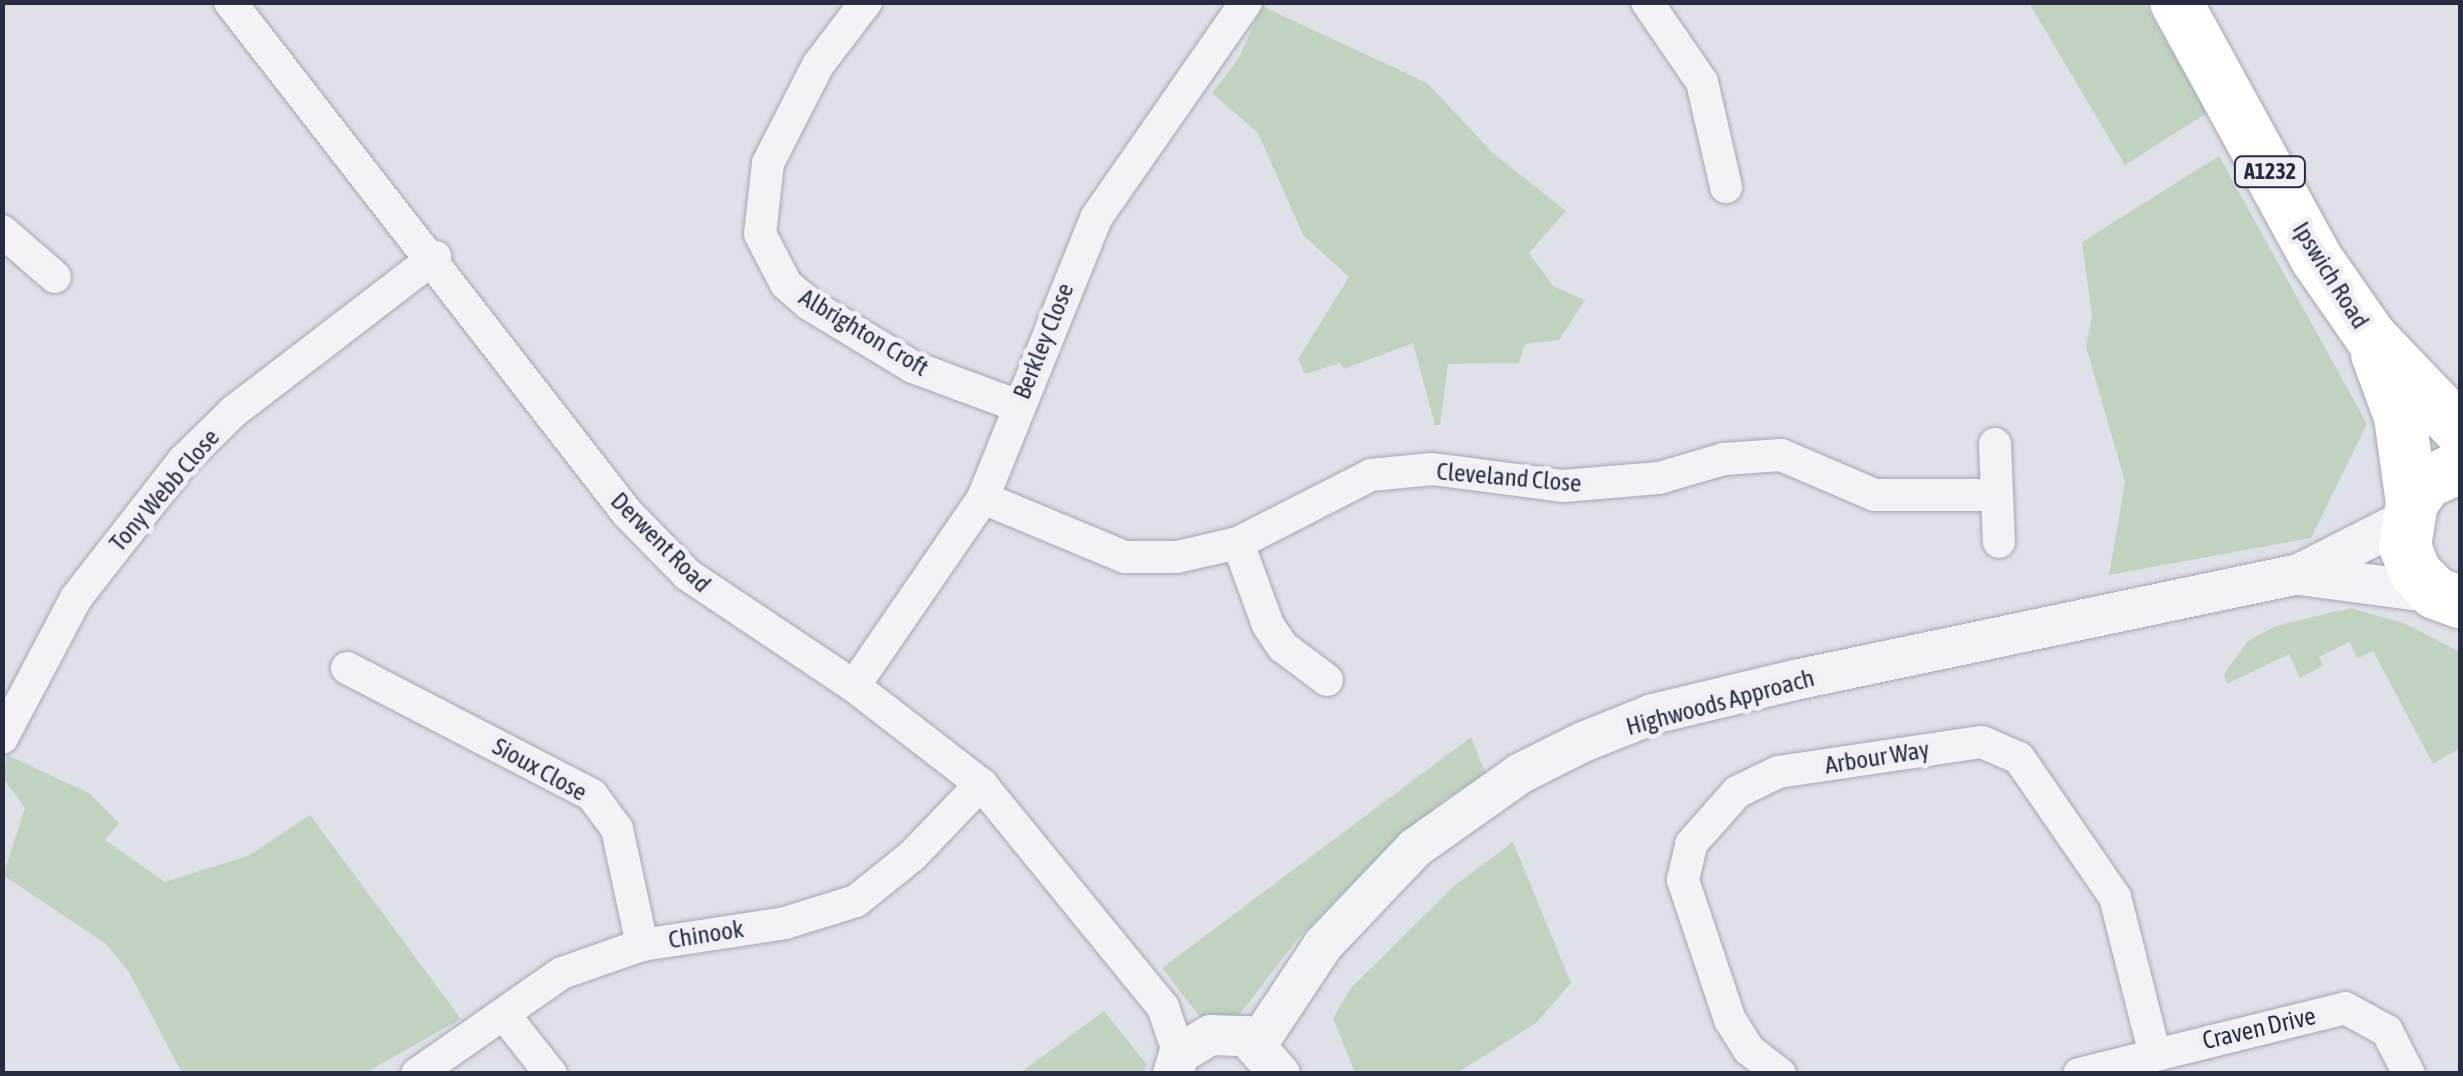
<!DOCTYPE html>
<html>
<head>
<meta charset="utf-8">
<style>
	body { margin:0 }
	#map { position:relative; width:2463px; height:1076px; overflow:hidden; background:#dfe1e9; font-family:"Asap Condensed",sans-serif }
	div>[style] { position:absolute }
	.green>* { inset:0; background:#c1d3c0 }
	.roads { filter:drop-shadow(0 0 2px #a4a7b3) drop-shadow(0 0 2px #a4a7b3) }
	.minor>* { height:32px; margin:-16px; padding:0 16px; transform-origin:16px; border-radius:16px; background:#f2f3f7 }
	.tertiary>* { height:40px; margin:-20px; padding:0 20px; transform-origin:20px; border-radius:20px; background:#f2f3f7 }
	.primary>* { height:52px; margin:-26px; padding:0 26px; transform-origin:26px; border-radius:26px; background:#fff }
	span { translate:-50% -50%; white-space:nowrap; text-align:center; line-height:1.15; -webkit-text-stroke:10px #eff0f6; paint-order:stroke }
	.shield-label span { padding:2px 8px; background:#eff0f6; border:2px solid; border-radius:8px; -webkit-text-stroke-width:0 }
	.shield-label { font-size:22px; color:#272c41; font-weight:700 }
	.street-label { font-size:25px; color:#272c41 }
	.frame { position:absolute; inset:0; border:5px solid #272c41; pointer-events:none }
</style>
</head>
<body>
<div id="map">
	<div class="green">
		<i style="clip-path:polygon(2029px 3px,2144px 3px,2207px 113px,2125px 165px)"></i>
		<i style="clip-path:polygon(1262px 6px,1427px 83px,1493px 153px,1566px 211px,1529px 253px,1553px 286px,1585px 300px,1559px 340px,1525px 344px,1519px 363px,1448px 364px,1440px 425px,1435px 425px,1413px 343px,1344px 369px,1340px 363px,1305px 374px,1298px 359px,1349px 277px,1303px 235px,1258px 133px,1212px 93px,1239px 58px)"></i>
		<i style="clip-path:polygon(2219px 156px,2367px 424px,2311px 538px,2109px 575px,2125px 482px,2086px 346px,2092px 316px,2082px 242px)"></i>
		<i style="clip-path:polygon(2351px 608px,2406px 624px,2460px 652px,2460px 748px,2433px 764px,2373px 651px,2358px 658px,2349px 642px,2319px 657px,2323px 666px,2300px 678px,2289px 654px,2227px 684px,2224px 674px,2248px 641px,2276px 626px)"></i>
		<i style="clip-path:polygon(1471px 737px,1486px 775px,1444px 800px,1359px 877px,1297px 940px,1239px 1015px,1201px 1018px,1162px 968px)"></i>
		<i style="clip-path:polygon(7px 755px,89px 793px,119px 823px,105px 840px,165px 882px,250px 855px,310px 815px,461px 1019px,365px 1073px,182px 1073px,129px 972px,106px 944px,3px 875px,25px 808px,3px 778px)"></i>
		<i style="clip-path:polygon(1513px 842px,1571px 983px,1536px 1023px,1457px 1073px,1355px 1073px,1333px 1018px,1351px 988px,1454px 886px)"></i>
		<i style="clip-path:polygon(1104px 1011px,1147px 1065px,1143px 1073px,1020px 1073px)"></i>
	</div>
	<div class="roads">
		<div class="minor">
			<i style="left:230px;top:2px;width:648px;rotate:52.14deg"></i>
			<i style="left:628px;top:514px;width:86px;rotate:45.5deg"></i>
			<i style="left:688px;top:575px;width:200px;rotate:33.8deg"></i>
			<i style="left:854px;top:686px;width:160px;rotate:37.7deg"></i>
			<i style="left:981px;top:784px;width:288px;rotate:50.8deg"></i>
			<i style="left:1163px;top:1007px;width:50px;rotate:71.2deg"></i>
			<i style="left:866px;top:2px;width:79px;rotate:127.3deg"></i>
			<i style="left:818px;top:65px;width:110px;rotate:117deg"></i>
			<i style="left:768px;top:163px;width:71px;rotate:96.4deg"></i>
			<i style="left:760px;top:234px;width:56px;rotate:62.5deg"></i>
			<i style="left:786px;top:284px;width:30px;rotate:41deg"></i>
			<i style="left:809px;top:304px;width:122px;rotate:31.2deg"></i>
			<i style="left:913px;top:367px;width:110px;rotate:20.3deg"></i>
			<i style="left:1647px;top:2px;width:97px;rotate:55.5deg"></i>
			<i style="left:1702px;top:82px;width:108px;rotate:77.1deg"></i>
			<i style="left:2px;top:231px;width:70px;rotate:41deg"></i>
			<i style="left:1995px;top:444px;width:98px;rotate:87.7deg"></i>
			<i style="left:983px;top:498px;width:154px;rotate:22.6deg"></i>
			<i style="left:1125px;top:557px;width:52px"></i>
			<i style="left:1177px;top:557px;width:63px;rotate:-12.9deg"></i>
			<i style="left:1238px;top:543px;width:149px;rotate:-27.1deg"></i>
			<i style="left:1371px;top:475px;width:61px;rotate:-5.6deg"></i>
			<i style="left:1432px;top:469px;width:132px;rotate:7.4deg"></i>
			<i style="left:1563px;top:486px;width:96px;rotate:-4.8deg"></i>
			<i style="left:1659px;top:478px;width:68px;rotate:-16.3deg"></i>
			<i style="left:1724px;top:459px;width:57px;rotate:-4deg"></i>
			<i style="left:1781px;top:455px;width:102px;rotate:23.1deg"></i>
			<i style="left:1875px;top:495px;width:120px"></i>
			<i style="left:1238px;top:543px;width:87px;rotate:69.9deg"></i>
			<i style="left:1268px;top:625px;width:27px;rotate:56deg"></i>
			<i style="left:1283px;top:647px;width:55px;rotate:36.9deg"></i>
			<i style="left:347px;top:668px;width:276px;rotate:27.4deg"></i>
			<i style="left:592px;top:795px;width:42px;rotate:53.7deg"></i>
			<i style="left:617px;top:829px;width:119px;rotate:77.8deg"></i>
			<i style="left:854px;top:686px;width:228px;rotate:-55.5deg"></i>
			<i style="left:983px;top:498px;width:302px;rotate:-68deg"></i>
			<i style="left:1096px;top:218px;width:263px;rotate:-55.2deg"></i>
			<i style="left:2px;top:738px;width:158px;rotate:-62.1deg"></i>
			<i style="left:76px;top:598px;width:174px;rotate:-52deg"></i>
			<i style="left:183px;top:461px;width:70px;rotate:-44.4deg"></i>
			<i style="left:233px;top:412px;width:255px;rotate:-37.5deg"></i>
			<i style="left:505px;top:1016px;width:74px;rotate:51.6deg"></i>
			<i style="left:417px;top:1074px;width:177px;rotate:-34.9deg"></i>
			<i style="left:562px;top:973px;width:85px;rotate:-19.3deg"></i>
			<i style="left:642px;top:945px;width:145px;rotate:-8.7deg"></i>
			<i style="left:785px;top:923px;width:74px;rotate:-17.2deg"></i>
			<i style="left:856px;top:901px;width:72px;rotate:-38.8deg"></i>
			<i style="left:912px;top:856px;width:100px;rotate:-46.2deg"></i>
			<i style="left:1780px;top:1074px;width:39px;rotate:-142deg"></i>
			<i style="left:1749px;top:1050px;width:36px;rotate:-122deg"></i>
			<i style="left:1730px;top:1020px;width:148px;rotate:-108.6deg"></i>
			<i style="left:1683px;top:880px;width:37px;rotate:-77deg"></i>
			<i style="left:1691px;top:844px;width:69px;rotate:-48.5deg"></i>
			<i style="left:1737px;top:792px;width:46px;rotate:-26deg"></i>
			<i style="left:1778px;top:772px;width:206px;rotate:-8.4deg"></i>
			<i style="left:1982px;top:742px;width:40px;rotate:23.4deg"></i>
			<i style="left:2019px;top:758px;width:169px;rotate:55.4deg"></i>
			<i style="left:2115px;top:897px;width:159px;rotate:75.8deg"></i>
			<i style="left:2079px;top:1074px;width:274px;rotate:-13.9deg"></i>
			<i style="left:2345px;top:1008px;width:48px;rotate:28.7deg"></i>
			<i style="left:2387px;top:1031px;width:48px;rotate:62.9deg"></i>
		</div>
		<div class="tertiary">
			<i style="left:2301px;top:575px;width:135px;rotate:7.7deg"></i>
			<i style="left:1258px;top:1043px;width:118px;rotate:-56.4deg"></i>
			<i style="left:1323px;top:945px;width:134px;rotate:-46.5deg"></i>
			<i style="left:1415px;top:848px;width:130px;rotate:-35.3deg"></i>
			<i style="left:1521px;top:773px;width:69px;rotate:-26.6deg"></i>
			<i style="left:1583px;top:742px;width:75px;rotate:-21.8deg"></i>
			<i style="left:1653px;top:714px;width:146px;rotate:-13.5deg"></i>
			<i style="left:1795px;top:680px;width:515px;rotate:-11.88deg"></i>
			<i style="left:2299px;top:574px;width:120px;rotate:-26.8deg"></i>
			<i style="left:1173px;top:1074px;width:21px;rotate:-73deg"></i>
			<i style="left:1179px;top:1054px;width:37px;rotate:-31deg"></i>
			<i style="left:1211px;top:1035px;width:35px;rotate:2deg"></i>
			<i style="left:1246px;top:1036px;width:51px;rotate:48.2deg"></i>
		</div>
		<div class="primary">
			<i style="left:2176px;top:2px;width:292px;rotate:61.3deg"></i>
			<i style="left:2316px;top:258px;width:96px;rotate:55.2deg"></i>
			<i style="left:2371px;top:337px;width:129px;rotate:46.3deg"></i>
			<i style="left:2377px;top:354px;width:67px;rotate:69.9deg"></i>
			<i style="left:2400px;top:417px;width:87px;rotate:82.1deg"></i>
			<i style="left:2460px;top:467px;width:38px;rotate:155deg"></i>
			<i style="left:2426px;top:483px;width:24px;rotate:125deg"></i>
			<i style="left:2412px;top:503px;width:44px;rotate:99.2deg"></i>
			<i style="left:2405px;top:546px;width:28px;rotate:69deg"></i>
			<i style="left:2415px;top:572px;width:29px;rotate:46deg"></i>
			<i style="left:2435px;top:593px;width:27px;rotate:20deg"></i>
		</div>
	</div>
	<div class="shield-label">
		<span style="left:2270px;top:172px">A1232</span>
	</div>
	<div class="street-label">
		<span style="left:2331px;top:275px;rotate:58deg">Ipswich Road</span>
		<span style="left:864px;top:332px;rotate:31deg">Albrighton Croft</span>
		<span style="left:1043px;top:341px;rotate:-68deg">Berkley Close</span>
		<span style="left:1509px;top:477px;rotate:5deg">Cleveland Close</span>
		<span style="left:164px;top:490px;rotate:-49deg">Tony Webb Close</span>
		<span style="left:661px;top:542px;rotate:45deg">Derwent Road</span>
		<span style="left:1720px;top:702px;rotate:-15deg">Highwoods Approach</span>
		<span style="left:1877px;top:757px;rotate:-9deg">Arbour Way</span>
		<span style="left:540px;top:769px;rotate:29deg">Sioux Close</span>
		<span style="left:706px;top:934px;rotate:-9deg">Chinook</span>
		<span style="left:2259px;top:1028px;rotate:-13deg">Craven Drive</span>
	</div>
	<div class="frame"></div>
</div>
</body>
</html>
